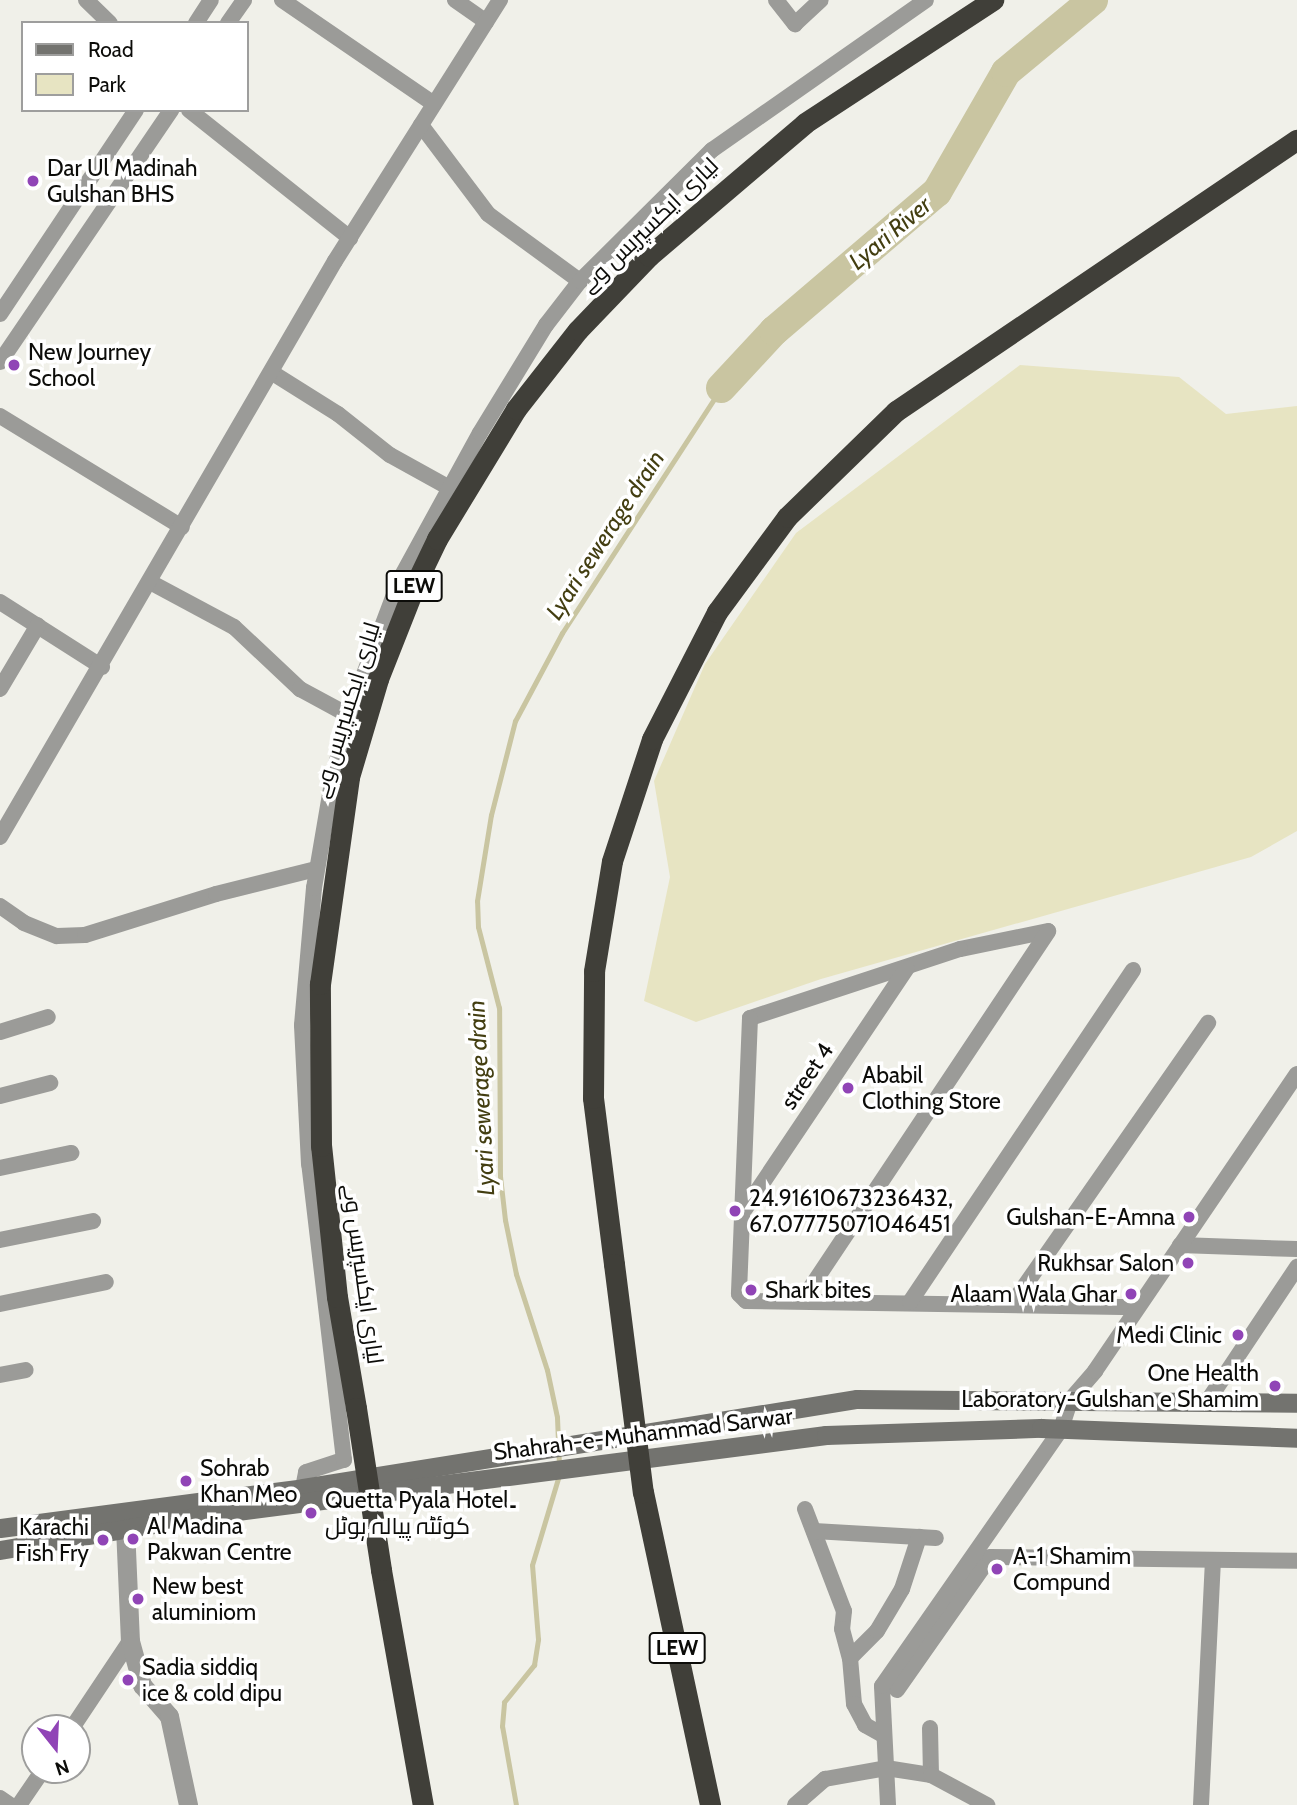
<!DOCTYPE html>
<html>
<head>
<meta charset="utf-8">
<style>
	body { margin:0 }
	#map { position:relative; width:1297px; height:1805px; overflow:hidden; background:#f0f0e9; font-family:Cabin,Cairo,sans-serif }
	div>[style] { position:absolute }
	.green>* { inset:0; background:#e7e4c2 }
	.stream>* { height:5px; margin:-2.5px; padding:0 2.5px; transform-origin:2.5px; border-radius:2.5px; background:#c9c5a1 }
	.river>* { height:30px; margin:-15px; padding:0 15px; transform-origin:15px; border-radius:15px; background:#c9c5a1 }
	.minor>* { height:16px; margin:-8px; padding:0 8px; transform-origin:8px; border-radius:8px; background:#9b9b98 }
	.tertiary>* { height:19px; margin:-9.5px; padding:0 9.5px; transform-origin:9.5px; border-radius:9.5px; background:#9b9b98 }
	.secondary>* { height:19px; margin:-9.5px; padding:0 9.5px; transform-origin:9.5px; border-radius:9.5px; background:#73736f }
	.motorway>* { height:21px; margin:-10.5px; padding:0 10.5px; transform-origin:10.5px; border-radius:10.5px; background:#403f39 }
	.motorway-bridge>* { height:21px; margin:-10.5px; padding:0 10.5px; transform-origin:10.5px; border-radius:10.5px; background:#403f39 }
	.dots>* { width:19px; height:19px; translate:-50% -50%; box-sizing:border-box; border:4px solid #fff; border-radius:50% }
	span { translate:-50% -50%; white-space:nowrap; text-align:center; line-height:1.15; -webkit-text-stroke:7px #fff; paint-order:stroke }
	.shield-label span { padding:2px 5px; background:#fff; border:2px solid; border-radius:5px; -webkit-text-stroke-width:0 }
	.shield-label { font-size:21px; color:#0c0c09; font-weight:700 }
	.poi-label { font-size:23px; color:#0c0c09 }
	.left { translate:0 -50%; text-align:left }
	.right { translate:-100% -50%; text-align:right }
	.street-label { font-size:23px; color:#0c0c09 }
	.water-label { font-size:24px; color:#433e11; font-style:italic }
	.legend { position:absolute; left:21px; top:21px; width:228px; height:91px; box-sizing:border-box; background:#fff; border:2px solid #9e9e9d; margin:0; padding:9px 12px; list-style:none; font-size:21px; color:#0c0c09 }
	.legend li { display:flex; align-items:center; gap:14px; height:35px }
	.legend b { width:35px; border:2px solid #9e9e9d }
	.north { position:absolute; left:21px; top:1714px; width:70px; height:70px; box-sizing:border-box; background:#fff; border:2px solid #9e9e9d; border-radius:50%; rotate:162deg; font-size:19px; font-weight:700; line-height:28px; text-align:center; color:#0c0c09 }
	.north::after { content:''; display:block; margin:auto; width:24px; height:32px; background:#9044b6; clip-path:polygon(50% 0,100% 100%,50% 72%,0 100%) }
</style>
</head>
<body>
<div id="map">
	<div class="green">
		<i style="clip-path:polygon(1020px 365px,1179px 377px,1226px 414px,1297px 406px,1297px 831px,1251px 857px,821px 979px,696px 1022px,644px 1001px,670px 877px,654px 781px,705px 664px,796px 533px)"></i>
	</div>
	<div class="stream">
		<i style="left:559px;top:1465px;width:48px;rotate:-92.4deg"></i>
		<i style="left:557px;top:1417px;width:48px;rotate:-102deg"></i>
		<i style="left:547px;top:1370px;width:101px;rotate:-107.9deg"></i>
		<i style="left:516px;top:1274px;width:55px;rotate:-101.5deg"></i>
		<i style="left:505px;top:1220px;width:44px;rotate:-96.5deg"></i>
		<i style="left:500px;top:1176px;width:168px;rotate:-90.3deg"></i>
		<i style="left:499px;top:1008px;width:84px;rotate:-104.5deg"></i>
		<i style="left:478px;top:927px;width:26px;rotate:-92deg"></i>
		<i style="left:477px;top:901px;width:87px;rotate:-80.8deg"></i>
		<i style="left:491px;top:815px;width:97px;rotate:-75.7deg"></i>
		<i style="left:515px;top:721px;width:100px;rotate:-61.9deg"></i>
		<i style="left:562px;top:633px;width:292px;rotate:-57deg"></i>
		<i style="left:516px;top:1805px;width:80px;rotate:-100deg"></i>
		<i style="left:502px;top:1726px;width:24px;rotate:-85deg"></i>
		<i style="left:504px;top:1702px;width:48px;rotate:-51deg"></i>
		<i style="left:534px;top:1665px;width:26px;rotate:-81deg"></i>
		<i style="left:538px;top:1639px;width:74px;rotate:-94.6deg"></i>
		<i style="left:532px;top:1565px;width:94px;rotate:-73.3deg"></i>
	</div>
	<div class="river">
		<i style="left:721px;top:388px;width:78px;rotate:-47.1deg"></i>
		<i style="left:774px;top:331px;width:214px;rotate:-40.5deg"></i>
		<i style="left:937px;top:192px;width:138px;rotate:-60.1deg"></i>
		<i style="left:1006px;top:72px;width:113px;rotate:-39.6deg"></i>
	</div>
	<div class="minor">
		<i style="left:86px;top:0;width:33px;rotate:44deg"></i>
		<i style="left:282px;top:0;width:184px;rotate:34.4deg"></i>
		<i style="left:455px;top:0;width:38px;rotate:35deg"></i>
		<i style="left:776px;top:0;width:31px;rotate:52deg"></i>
		<i style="left:795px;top:24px;width:35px;rotate:-43deg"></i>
		<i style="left:196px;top:23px;width:27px;rotate:-57deg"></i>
		<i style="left:228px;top:23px;width:28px;rotate:-55deg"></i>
		<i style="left:189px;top:110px;width:206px;rotate:38.5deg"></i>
		<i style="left:421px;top:125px;width:111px;rotate:53deg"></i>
		<i style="left:488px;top:214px;width:114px;rotate:36.1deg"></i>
		<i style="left:0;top:314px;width:245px;rotate:-56.3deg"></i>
		<i style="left:0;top:362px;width:305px;rotate:-55.8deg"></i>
		<i style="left:271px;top:372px;width:79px;rotate:32.1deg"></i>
		<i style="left:338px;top:414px;width:66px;rotate:38.3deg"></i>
		<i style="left:390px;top:455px;width:66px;rotate:28.9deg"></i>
		<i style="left:0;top:416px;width:213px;rotate:31.4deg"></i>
		<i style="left:150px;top:582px;width:95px;rotate:28.2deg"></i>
		<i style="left:234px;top:627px;width:91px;rotate:43.2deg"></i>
		<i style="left:300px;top:689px;width:57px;rotate:28.4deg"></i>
		<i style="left:0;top:602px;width:121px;rotate:32.5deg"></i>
		<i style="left:0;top:689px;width:74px;rotate:-59.3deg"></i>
		<i style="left:0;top:837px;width:666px;rotate:-59.82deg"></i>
		<i style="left:335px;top:261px;width:309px;rotate:-57.7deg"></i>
		<i style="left:0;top:906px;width:29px;rotate:35deg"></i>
		<i style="left:24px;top:923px;width:35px;rotate:22deg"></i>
		<i style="left:57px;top:936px;width:28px;rotate:-2deg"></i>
		<i style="left:85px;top:935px;width:137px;rotate:-17.4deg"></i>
		<i style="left:216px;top:894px;width:103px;rotate:-14deg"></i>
		<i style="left:1048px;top:931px;width:90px;rotate:168.4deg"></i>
		<i style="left:960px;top:949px;width:221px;rotate:161.8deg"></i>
		<i style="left:750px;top:1018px;width:276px;rotate:92.3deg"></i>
		<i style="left:739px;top:1294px;width:10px;rotate:45deg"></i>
		<i style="left:746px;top:1301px;width:391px;rotate:0.9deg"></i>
		<i style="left:0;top:1032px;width:50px;rotate:-17.4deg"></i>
		<i style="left:0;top:1096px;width:52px;rotate:-14.6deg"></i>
		<i style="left:0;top:1168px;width:73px;rotate:-11.9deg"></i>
		<i style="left:745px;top:1209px;width:290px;rotate:-56.1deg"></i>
		<i style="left:0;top:1240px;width:95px;rotate:-11.5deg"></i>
		<i style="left:1180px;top:1245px;width:117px;rotate:2deg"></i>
		<i style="left:803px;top:1299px;width:442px;rotate:-56.3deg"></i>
		<i style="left:910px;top:1302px;width:400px;rotate:-56.1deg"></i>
		<i style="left:0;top:1304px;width:108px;rotate:-11.7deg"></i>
		<i style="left:1012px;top:1304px;width:343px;rotate:-55.1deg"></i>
		<i style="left:0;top:1375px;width:26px;rotate:-11deg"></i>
		<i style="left:1209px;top:1399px;width:159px;rotate:-56.3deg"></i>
		<i style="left:303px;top:1488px;width:16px;rotate:-79deg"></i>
		<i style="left:306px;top:1472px;width:40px;rotate:-18deg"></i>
		<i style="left:344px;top:1460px;width:298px;rotate:-96.7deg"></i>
		<i style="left:309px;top:1164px;width:139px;rotate:-92.9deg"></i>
		<i style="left:302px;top:1025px;width:138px;rotate:-85deg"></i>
		<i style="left:314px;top:888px;width:119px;rotate:-80.3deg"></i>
		<i style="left:334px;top:771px;width:76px;rotate:-74deg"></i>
		<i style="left:355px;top:698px;width:127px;rotate:-69.3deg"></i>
		<i style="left:400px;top:579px;width:166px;rotate:-61.3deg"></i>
		<i style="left:480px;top:433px;width:127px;rotate:-58.6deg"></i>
		<i style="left:546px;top:325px;width:56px;rotate:-52.3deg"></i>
		<i style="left:580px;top:281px;width:186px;rotate:-44.8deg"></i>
		<i style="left:712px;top:150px;width:261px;rotate:-35deg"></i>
		<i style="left:805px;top:1509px;width:109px;rotate:69.1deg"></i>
		<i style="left:844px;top:1611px;width:18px;rotate:96deg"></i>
		<i style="left:842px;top:1629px;width:30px;rotate:75deg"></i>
		<i style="left:850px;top:1658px;width:46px;rotate:85deg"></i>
		<i style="left:854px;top:1704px;width:24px;rotate:62deg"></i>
		<i style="left:865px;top:1725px;width:21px;rotate:29deg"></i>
		<i style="left:814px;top:1531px;width:122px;rotate:3.3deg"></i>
		<i style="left:850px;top:1658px;width:38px;rotate:-45deg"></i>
		<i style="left:877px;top:1631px;width:49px;rotate:-59.2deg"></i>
		<i style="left:902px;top:1589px;width:55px;rotate:-71.9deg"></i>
		<i style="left:897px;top:1690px;width:162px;rotate:-55deg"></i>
		<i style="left:990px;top:1557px;width:307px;rotate:0.7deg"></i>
		<i style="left:72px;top:1728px;width:105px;rotate:-56.3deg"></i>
		<i style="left:930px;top:1728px;width:47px;rotate:88.8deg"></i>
		<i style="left:0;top:1798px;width:12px;rotate:35deg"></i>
		<i style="left:19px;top:1805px;width:42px;rotate:-55.6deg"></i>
		<i style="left:795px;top:1805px;width:40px;rotate:-41deg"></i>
		<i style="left:825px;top:1779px;width:62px;rotate:-10.2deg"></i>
		<i style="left:886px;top:1768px;width:46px;rotate:8.8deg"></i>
		<i style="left:931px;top:1775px;width:64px;rotate:28.2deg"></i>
		<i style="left:888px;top:1805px;width:119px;rotate:-92.9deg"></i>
		<i style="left:882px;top:1686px;width:313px;rotate:-55.1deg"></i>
		<i style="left:1061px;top:1429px;width:32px;rotate:-72deg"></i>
		<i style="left:1071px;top:1399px;width:37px;rotate:-49deg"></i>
		<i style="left:1095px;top:1371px;width:359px;rotate:-55.8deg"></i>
		<i style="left:1201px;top:1805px;width:245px;rotate:-87.2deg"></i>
	</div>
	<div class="tertiary">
		<i style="left:125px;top:1527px;width:114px;rotate:87.5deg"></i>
		<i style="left:130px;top:1641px;width:46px;rotate:74.7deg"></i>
		<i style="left:142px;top:1685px;width:41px;rotate:48.9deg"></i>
		<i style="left:169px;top:1716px;width:91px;rotate:77.9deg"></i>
	</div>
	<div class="secondary">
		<i style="left:0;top:1528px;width:306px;rotate:-7.5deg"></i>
		<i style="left:303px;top:1488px;width:561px;rotate:-9.13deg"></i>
		<i style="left:857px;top:1399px;width:440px;rotate:0.5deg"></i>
		<i style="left:0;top:1550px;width:209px;rotate:-9.6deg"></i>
		<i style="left:206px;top:1515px;width:625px;rotate:-7.35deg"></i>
		<i style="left:826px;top:1435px;width:215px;rotate:-1.9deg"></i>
		<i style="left:1041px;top:1428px;width:256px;rotate:2.2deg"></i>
	</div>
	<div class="motorway">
		<i style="left:614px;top:1264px;width:167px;rotate:-97.2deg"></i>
		<i style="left:593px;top:1098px;width:127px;rotate:-89.5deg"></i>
		<i style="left:594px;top:971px;width:111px;rotate:-80.7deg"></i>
		<i style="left:612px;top:861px;width:128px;rotate:-71.8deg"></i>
		<i style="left:652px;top:739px;width:143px;rotate:-62.9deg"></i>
		<i style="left:717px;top:612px;width:118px;rotate:-53.6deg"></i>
		<i style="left:787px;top:517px;width:152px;rotate:-44.2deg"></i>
		<i style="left:896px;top:411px;width:484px;rotate:-34.1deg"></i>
		<i style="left:356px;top:1408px;width:113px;rotate:-99.7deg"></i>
		<i style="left:337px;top:1297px;width:152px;rotate:-96deg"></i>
		<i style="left:321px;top:1146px;width:162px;rotate:-90.4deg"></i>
		<i style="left:320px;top:984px;width:209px;rotate:-82deg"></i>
		<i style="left:349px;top:777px;width:102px;rotate:-73.5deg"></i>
		<i style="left:378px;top:679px;width:101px;rotate:-68.5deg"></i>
		<i style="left:415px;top:585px;width:51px;rotate:-64.4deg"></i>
		<i style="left:437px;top:539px;width:152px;rotate:-58.7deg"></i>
		<i style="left:516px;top:409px;width:100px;rotate:-51.9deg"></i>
		<i style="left:578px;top:330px;width:103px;rotate:-46.2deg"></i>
		<i style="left:649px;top:256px;width:205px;rotate:-40.4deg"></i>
		<i style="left:805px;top:123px;width:225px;rotate:-33.2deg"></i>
		<i style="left:643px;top:1492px;width:320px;rotate:77.9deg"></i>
		<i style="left:381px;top:1570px;width:239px;rotate:79.9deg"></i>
	</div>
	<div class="motorway-bridge">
		<i style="left:614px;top:1264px;width:230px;rotate:82.8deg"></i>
		<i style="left:356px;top:1408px;width:164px;rotate:81.2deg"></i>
	</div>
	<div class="dots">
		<i style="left:33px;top:181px;background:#9044b6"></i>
		<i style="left:14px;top:365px;background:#9044b6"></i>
		<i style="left:848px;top:1088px;background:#9044b6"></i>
		<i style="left:735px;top:1211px;background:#9044b6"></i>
		<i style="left:1189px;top:1217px;background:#9044b6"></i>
		<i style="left:1188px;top:1263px;background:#9044b6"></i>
		<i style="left:751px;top:1290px;background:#9044b6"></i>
		<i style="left:1131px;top:1294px;background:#9044b6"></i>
		<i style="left:1238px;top:1335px;background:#9044b6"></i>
		<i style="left:1275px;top:1386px;background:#9044b6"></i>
		<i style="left:186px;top:1481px;background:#9044b6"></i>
		<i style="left:311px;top:1513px;background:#9044b6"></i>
		<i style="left:133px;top:1539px;background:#9044b6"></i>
		<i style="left:103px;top:1540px;background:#9044b6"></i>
		<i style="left:997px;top:1569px;background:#9044b6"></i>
		<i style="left:138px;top:1599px;background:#9044b6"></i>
		<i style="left:128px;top:1680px;background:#9044b6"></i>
	</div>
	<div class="shield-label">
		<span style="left:414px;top:586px">LEW</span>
		<span style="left:677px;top:1648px">LEW</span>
	</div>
	<div class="poi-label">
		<span class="left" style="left:47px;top:181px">Dar Ul Madinah<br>Gulshan BHS</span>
		<span class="left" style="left:28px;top:365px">New Journey<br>School</span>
		<span class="left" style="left:862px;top:1088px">Ababil<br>Clothing Store</span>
		<span class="left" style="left:749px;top:1211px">24.91610673236432,<br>67.07775071046451</span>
		<span class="right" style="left:1175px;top:1217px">Gulshan-E-Amna</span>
		<span class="right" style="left:1174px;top:1263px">Rukhsar Salon</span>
		<span class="left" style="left:765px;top:1290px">Shark bites</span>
		<span class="right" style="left:1117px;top:1294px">Alaam Wala Ghar</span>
		<span class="right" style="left:1222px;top:1335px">Medi Clinic</span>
		<span class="right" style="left:1259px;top:1386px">One Health<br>Laboratory-Gulshan e Shamim</span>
		<span class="left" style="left:200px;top:1481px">Sohrab<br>Khan Meo</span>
		<span class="left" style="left:325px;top:1513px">Quetta Pyala Hotel۔<br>کوئٹہ پیالہ ہوٹل</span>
		<span class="left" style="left:147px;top:1539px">Al Madina<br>Pakwan Centre</span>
		<span class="right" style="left:89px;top:1540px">Karachi<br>Fish Fry</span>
		<span class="left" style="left:1013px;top:1569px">A-1 Shamim<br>Compund</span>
		<span class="left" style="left:152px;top:1599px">New best<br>aluminiom</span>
		<span class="left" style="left:142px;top:1680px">Sadia siddiq<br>ice &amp; cold dipu</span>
	</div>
	<div class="street-label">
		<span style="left:649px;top:225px;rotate:-44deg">لیاری ایکسپریس وے</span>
		<span style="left:346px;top:710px;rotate:-73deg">لیاری ایکسپریس وے</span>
		<span style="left:807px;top:1076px;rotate:-56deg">street 4</span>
		<span style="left:363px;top:1274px;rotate:82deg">لیاری ایکسپریس وے</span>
		<span style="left:643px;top:1434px;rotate:-7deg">Shahrah-e-Muhammad Sarwar</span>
	</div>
	<div class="water-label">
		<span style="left:890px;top:233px;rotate:-40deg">Lyari River</span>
		<span style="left:605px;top:535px;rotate:-57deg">Lyari sewerage drain</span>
		<span style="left:481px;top:1098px;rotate:-93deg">Lyari sewerage drain</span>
	</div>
	<ul class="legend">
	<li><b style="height:9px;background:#73736f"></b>Road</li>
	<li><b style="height:19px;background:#e7e4c2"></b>Park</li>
	</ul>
	<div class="north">N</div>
</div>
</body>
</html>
